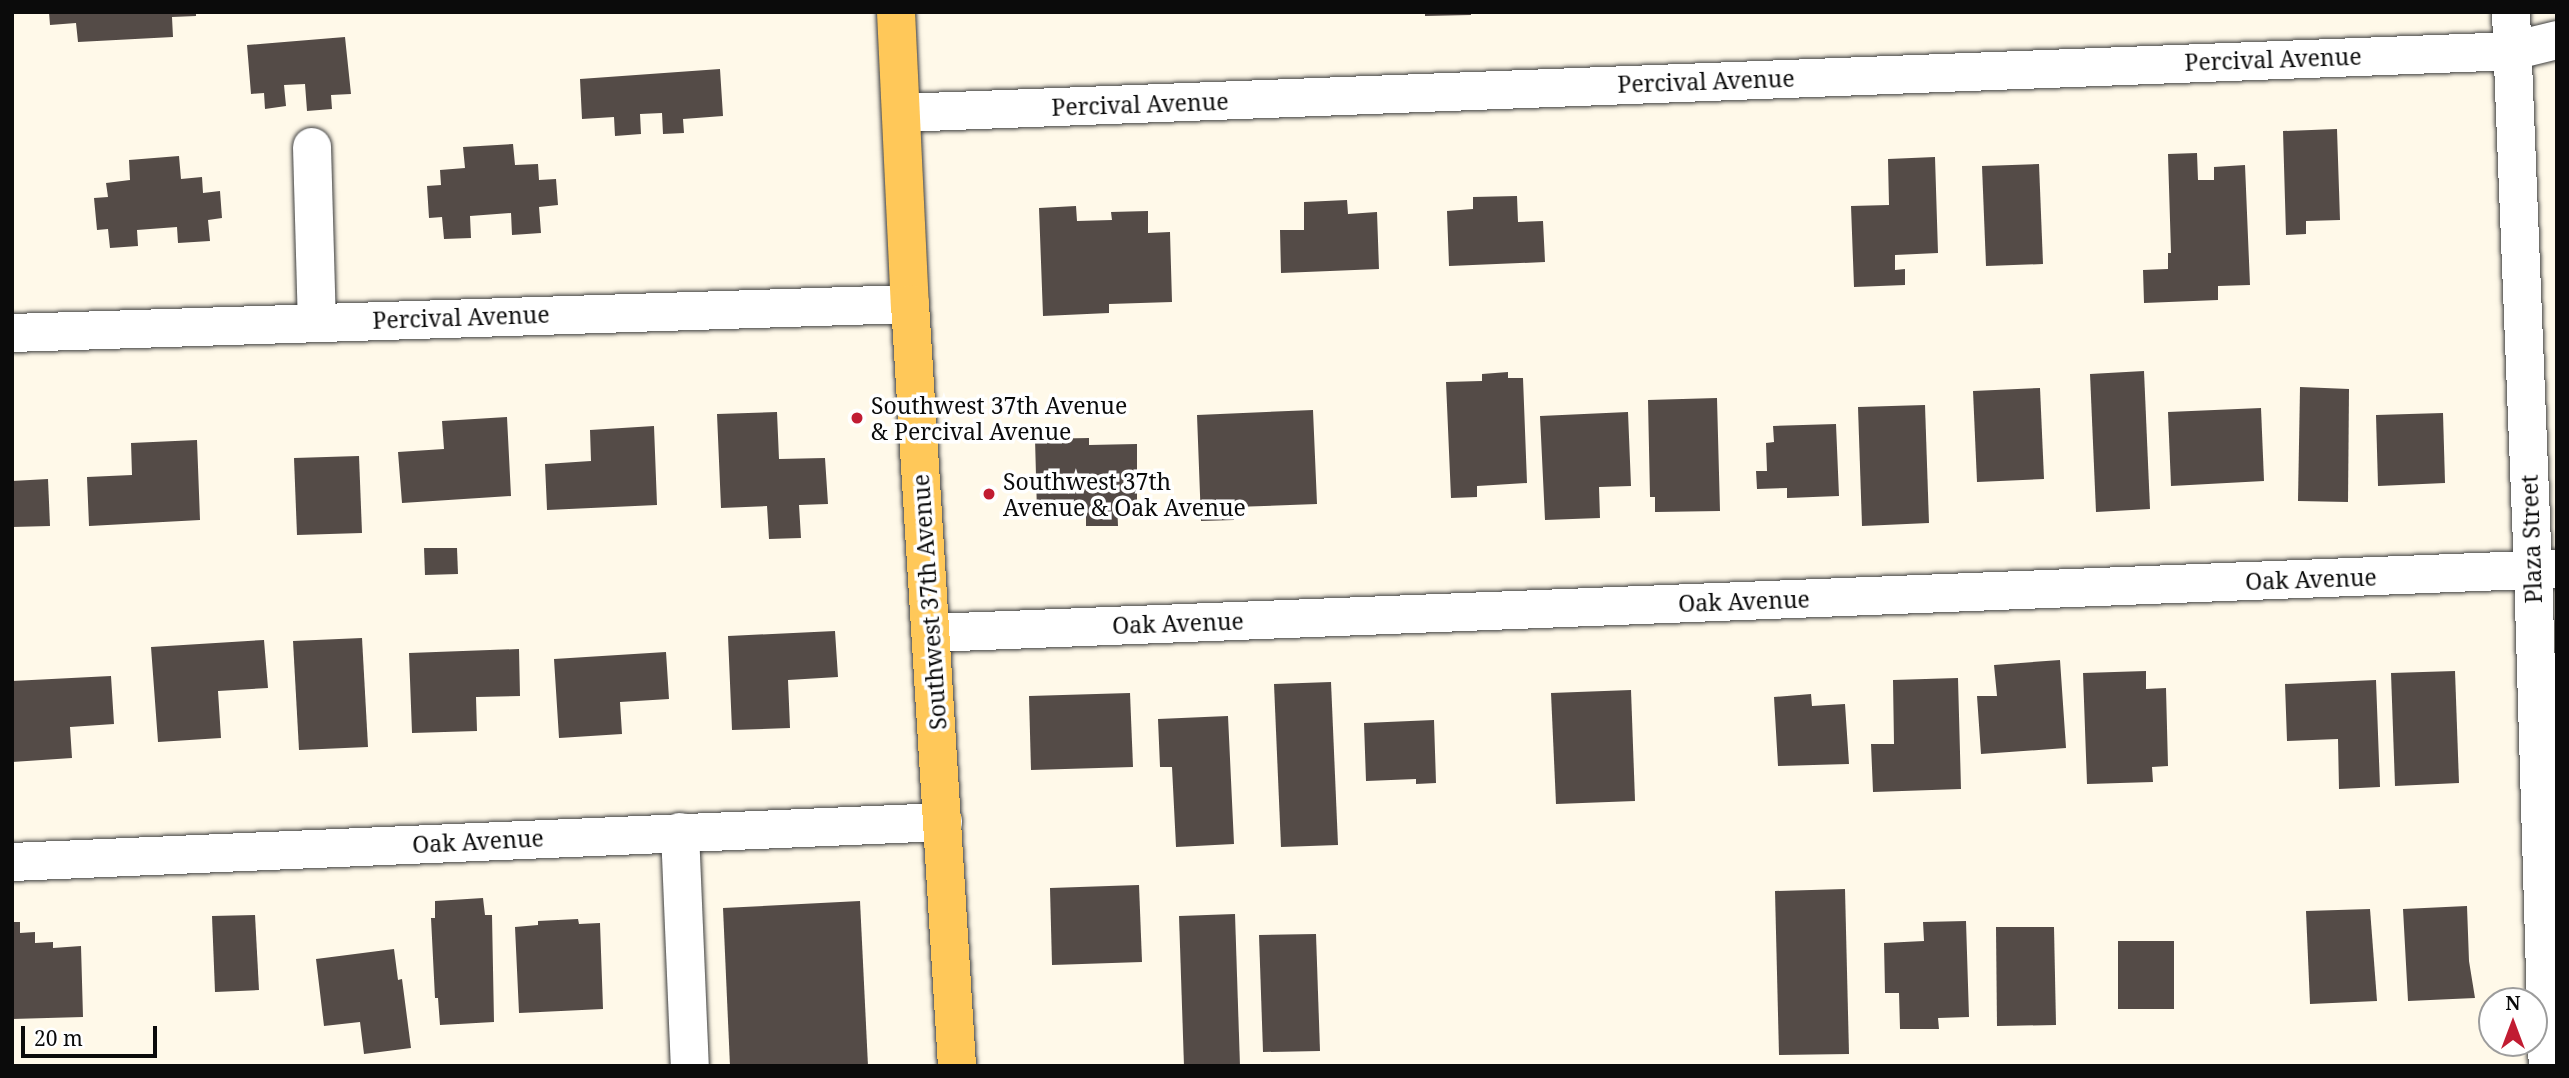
<!DOCTYPE html>
<html>
<head>
<meta charset="utf-8">
<style>
	body { margin:0 }
	#map { position:relative; width:2569px; height:1078px; overflow:hidden; background:#fff9e9; font-family:"Noto Serif",serif }
	div>[style] { position:absolute }
	.building>* { inset:0; background:#544b47 }
	.roads { filter:drop-shadow(0 0 2px #3e3e3e) drop-shadow(0 0 2px #3e3e3e) }
	.minor>* { height:38px; margin:-19px; padding:0 19px; transform-origin:19px; border-radius:19px; background:#fff }
	.major>* { height:38px; margin:-19px; padding:0 19px; transform-origin:19px; border-radius:19px; background:#ffc859 }
	.dots>* { width:19px; height:19px; translate:-50% -50%; box-sizing:border-box; border:4px solid #fff; border-radius:50% }
	span { translate:-50% -50%; white-space:nowrap; text-align:center; line-height:1.15; -webkit-text-stroke:7px #fff; paint-order:stroke }
	.street-label { font-size:23px; color:#0b0b0b }
	.poi-label { font-size:23px; color:#0b0b0b }
	.left { translate:0 -50%; text-align:left }
	.frame { position:absolute; inset:0; border:14px solid #0b0b0b; pointer-events:none }
	.north { position:absolute; left:2478px; top:987px; width:70px; height:70px; box-sizing:border-box; background:#fff; border:2px solid #9d9d9d; border-radius:50%; rotate:0deg; font-size:19px; font-weight:700; line-height:28px; text-align:center; color:#0b0b0b }
	.north::after { content:''; display:block; margin:auto; width:24px; height:32px; background:#c11c32; clip-path:polygon(50% 0,100% 100%,50% 72%,0 100%) }
	.scale { position:absolute; left:21px; top:1026px; width:136px; height:32px; box-sizing:border-box; border:4px solid #0b0b0b; border-top:0; padding-left:9px; font-size:21px; line-height:24px; white-space:nowrap; color:#0b0b0b; -webkit-text-stroke:5px #fff; paint-order:stroke }
</style>
</head>
<body>
<div id="map">
	<div class="building">
		<i style="clip-path:polygon(49px 12px,196px 12px,196px 16px,172px 17px,173px 37px,78px 42px,76px 23px,50px 25px)"></i>
		<i style="clip-path:polygon(1425px 12px,1471px 12px,1471px 15px,1425px 16px)"></i>
		<i style="clip-path:polygon(345px 37px,351px 94px,331px 95px,332px 109px,307px 111px,305px 84px,284px 85px,286px 106px,265px 109px,264px 93px,251px 94px,247px 45px)"></i>
		<i style="clip-path:polygon(720px 69px,723px 116px,683px 119px,684px 133px,663px 134px,662px 113px,640px 114px,641px 134px,615px 136px,614px 117px,582px 119px,580px 79px)"></i>
		<i style="clip-path:polygon(2337px 129px,2340px 220px,2306px 221px,2306px 234px,2286px 235px,2283px 131px)"></i>
		<i style="clip-path:polygon(513px 144px,515px 165px,538px 164px,539px 180px,556px 179px,558px 205px,539px 207px,541px 233px,512px 235px,511px 213px,470px 216px,471px 238px,444px 239px,442px 217px,429px 218px,427px 186px,441px 185px,440px 170px,465px 168px,463px 147px)"></i>
		<i style="clip-path:polygon(2197px 153px,2198px 180px,2214px 180px,2214px 167px,2245px 165px,2250px 285px,2218px 286px,2218px 300px,2144px 303px,2143px 270px,2168px 269px,2168px 253px,2171px 253px,2168px 154px)"></i>
		<i style="clip-path:polygon(179px 156px,181px 179px,202px 177px,203px 193px,220px 191px,222px 218px,208px 220px,210px 241px,178px 243px,177px 227px,137px 230px,138px 246px,110px 248px,108px 229px,97px 230px,94px 198px,108px 197px,106px 183px,130px 180px,129px 160px)"></i>
		<i style="clip-path:polygon(1935px 157px,1938px 253px,1895px 255px,1895px 270px,1905px 269px,1905px 285px,1854px 287px,1851px 206px,1889px 205px,1888px 159px)"></i>
		<i style="clip-path:polygon(2039px 164px,2043px 264px,1986px 266px,1982px 166px)"></i>
		<i style="clip-path:polygon(1517px 196px,1518px 222px,1543px 221px,1545px 262px,1449px 266px,1447px 211px,1473px 209px,1473px 197px)"></i>
		<i style="clip-path:polygon(1347px 200px,1348px 214px,1377px 212px,1379px 269px,1281px 273px,1280px 230px,1304px 230px,1304px 202px)"></i>
		<i style="clip-path:polygon(1076px 206px,1077px 221px,1112px 220px,1111px 212px,1148px 211px,1148px 233px,1170px 232px,1172px 302px,1109px 304px,1109px 313px,1043px 316px,1039px 208px)"></i>
		<i style="clip-path:polygon(2144px 371px,2150px 509px,2096px 512px,2090px 374px)"></i>
		<i style="clip-path:polygon(1508px 372px,1508px 378px,1523px 378px,1527px 483px,1477px 486px,1477px 497px,1451px 498px,1446px 382px,1482px 381px,1482px 374px)"></i>
		<i style="clip-path:polygon(2300px 387px,2349px 389px,2348px 502px,2298px 501px)"></i>
		<i style="clip-path:polygon(2040px 388px,2044px 479px,1977px 482px,1973px 391px)"></i>
		<i style="clip-path:polygon(1717px 398px,1720px 511px,1655px 512px,1655px 497px,1650px 497px,1648px 400px)"></i>
		<i style="clip-path:polygon(1925px 405px,1929px 523px,1862px 526px,1858px 407px)"></i>
		<i style="clip-path:polygon(2261px 408px,2264px 481px,2171px 486px,2168px 412px)"></i>
		<i style="clip-path:polygon(1313px 410px,1317px 504px,1234px 507px,1234px 520px,1201px 521px,1197px 415px)"></i>
		<i style="clip-path:polygon(777px 412px,779px 459px,825px 458px,828px 504px,799px 505px,801px 538px,769px 539px,767px 506px,721px 508px,717px 414px)"></i>
		<i style="clip-path:polygon(1628px 412px,1631px 486px,1599px 487px,1600px 518px,1545px 520px,1540px 416px)"></i>
		<i style="clip-path:polygon(2443px 413px,2445px 483px,2378px 486px,2376px 415px)"></i>
		<i style="clip-path:polygon(507px 417px,511px 496px,402px 503px,398px 452px,444px 449px,442px 421px)"></i>
		<i style="clip-path:polygon(1836px 424px,1839px 496px,1787px 498px,1787px 488px,1757px 489px,1756px 471px,1767px 471px,1766px 443px,1774px 442px,1773px 426px)"></i>
		<i style="clip-path:polygon(654px 426px,657px 505px,547px 510px,545px 464px,591px 461px,590px 430px)"></i>
		<i style="clip-path:polygon(1089px 438px,1089px 445px,1137px 444px,1137px 501px,1117px 501px,1118px 526px,1086px 526px,1086px 511px,1037px 512px,1035px 439px)"></i>
		<i style="clip-path:polygon(197px 440px,200px 520px,89px 526px,87px 477px,132px 475px,131px 443px)"></i>
		<i style="clip-path:polygon(359px 456px,362px 533px,297px 535px,294px 458px)"></i>
		<i style="clip-path:polygon(48px 479px,50px 526px,12px 527px,12px 481px)"></i>
		<i style="clip-path:polygon(424px 548px,457px 548px,458px 574px,425px 575px)"></i>
		<i style="clip-path:polygon(835px 631px,838px 677px,788px 680px,790px 728px,732px 730px,728px 636px)"></i>
		<i style="clip-path:polygon(362px 638px,368px 747px,299px 750px,293px 641px)"></i>
		<i style="clip-path:polygon(264px 640px,268px 688px,218px 691px,221px 738px,158px 742px,151px 647px)"></i>
		<i style="clip-path:polygon(519px 649px,520px 696px,476px 697px,477px 731px,412px 733px,409px 653px)"></i>
		<i style="clip-path:polygon(666px 652px,669px 699px,620px 702px,622px 734px,559px 738px,554px 659px)"></i>
		<i style="clip-path:polygon(2060px 660px,2066px 748px,1981px 754px,1977px 696px,1997px 696px,1994px 665px)"></i>
		<i style="clip-path:polygon(2146px 671px,2146px 689px,2166px 688px,2168px 766px,2152px 767px,2153px 782px,2087px 784px,2083px 673px)"></i>
		<i style="clip-path:polygon(2455px 671px,2459px 783px,2395px 786px,2391px 673px)"></i>
		<i style="clip-path:polygon(111px 676px,114px 724px,70px 727px,72px 758px,12px 762px,12px 681px)"></i>
		<i style="clip-path:polygon(1958px 678px,1961px 789px,1873px 792px,1871px 744px,1894px 744px,1893px 680px)"></i>
		<i style="clip-path:polygon(2376px 680px,2380px 787px,2339px 789px,2338px 739px,2287px 741px,2285px 684px)"></i>
		<i style="clip-path:polygon(1331px 682px,1338px 845px,1281px 847px,1274px 684px)"></i>
		<i style="clip-path:polygon(1631px 690px,1635px 801px,1556px 804px,1551px 693px)"></i>
		<i style="clip-path:polygon(1130px 693px,1133px 767px,1031px 770px,1029px 696px)"></i>
		<i style="clip-path:polygon(1811px 694px,1812px 706px,1845px 704px,1849px 764px,1778px 766px,1774px 697px)"></i>
		<i style="clip-path:polygon(1228px 716px,1234px 844px,1176px 847px,1172px 767px,1160px 767px,1158px 719px)"></i>
		<i style="clip-path:polygon(1434px 720px,1436px 783px,1416px 784px,1416px 779px,1366px 781px,1364px 723px)"></i>
		<i style="clip-path:polygon(1139px 885px,1142px 962px,1052px 965px,1050px 888px)"></i>
		<i style="clip-path:polygon(1845px 889px,1849px 1054px,1779px 1055px,1775px 891px)"></i>
		<i style="clip-path:polygon(483px 898px,485px 915px,492px 915px,494px 1022px,440px 1025px,438px 998px,435px 998px,431px 918px,435px 918px,435px 901px)"></i>
		<i style="clip-path:polygon(860px 901px,868px 1066px,730px 1066px,723px 908px)"></i>
		<i style="clip-path:polygon(2467px 906px,2469px 961px,2475px 998px,2408px 1001px,2403px 909px)"></i>
		<i style="clip-path:polygon(2370px 909px,2377px 1001px,2310px 1004px,2306px 911px)"></i>
		<i style="clip-path:polygon(1235px 914px,1240px 1066px,1184px 1066px,1179px 916px)"></i>
		<i style="clip-path:polygon(255px 915px,259px 990px,215px 992px,212px 916px)"></i>
		<i style="clip-path:polygon(578px 919px,579px 924px,600px 923px,603px 1009px,519px 1013px,515px 927px,538px 925px,538px 921px)"></i>
		<i style="clip-path:polygon(1966px 921px,1969px 1017px,1938px 1018px,1939px 1029px,1900px 1029px,1899px 993px,1885px 993px,1884px 943px,1924px 941px,1923px 922px)"></i>
		<i style="clip-path:polygon(12px 922px,20px 922px,20px 933px,35px 932px,35px 943px,53px 942px,53px 948px,81px 946px,83px 1017px,12px 1019px)"></i>
		<i style="clip-path:polygon(1996px 927px,2054px 927px,2056px 1025px,1997px 1026px)"></i>
		<i style="clip-path:polygon(1316px 934px,1320px 1051px,1263px 1052px,1259px 935px)"></i>
		<i style="clip-path:polygon(2118px 941px,2174px 941px,2174px 1009px,2118px 1009px)"></i>
		<i style="clip-path:polygon(394px 949px,398px 980px,402px 979px,411px 1048px,364px 1054px,360px 1022px,324px 1026px,316px 959px)"></i>
	</div>
	<div class="roads">
		<div class="minor">
			<i style="left:2511px;top:12px;width:557px;rotate:87.74deg"></i>
			<i style="left:2533px;top:569px;width:497px;rotate:88.3deg"></i>
			<i style="left:901px;top:113px;width:1612px;rotate:-2.2deg"></i>
			<i style="left:2512px;top:51px;width:46px;rotate:-13.7deg"></i>
			<i style="left:312px;top:147px;width:174px;rotate:88.4deg"></i>
			<i style="left:12px;top:333px;width:898px;rotate:-1.85deg"></i>
			<i style="left:932px;top:633px;width:1626px;rotate:-2.26deg"></i>
			<i style="left:680px;top:832px;width:234px;rotate:87.6deg"></i>
			<i style="left:12px;top:862px;width:932px;rotate:-2.46deg"></i>
		</div>
		<div class="major">
			<i style="left:896px;top:12px;width:292px;rotate:87.3deg"></i>
			<i style="left:910px;top:304px;width:763px;rotate:86.47deg"></i>
		</div>
	</div>
	<div class="dots">
		<i style="left:857px;top:418px;background:#c11c32"></i>
		<i style="left:989px;top:494px;background:#c11c32"></i>
	</div>
	<div class="street-label">
		<span style="left:2273px;top:59px;rotate:-2deg">Percival Avenue</span>
		<span style="left:1706px;top:81px;rotate:-2deg">Percival Avenue</span>
		<span style="left:1140px;top:104px;rotate:-2deg">Percival Avenue</span>
		<span style="left:461px;top:317px;rotate:-2deg">Percival Avenue</span>
		<span style="left:2531px;top:539px;rotate:-92deg">Plaza Street</span>
		<span style="left:2311px;top:579px;rotate:-2deg">Oak Avenue</span>
		<span style="left:1744px;top:601px;rotate:-2deg">Oak Avenue</span>
		<span style="left:929px;top:602px;rotate:-94deg">Southwest 37th Avenue</span>
		<span style="left:1178px;top:623px;rotate:-2deg">Oak Avenue</span>
		<span style="left:478px;top:841px;rotate:-3deg">Oak Avenue</span>
	</div>
	<div class="poi-label">
		<span class="left" style="left:871px;top:418px">Southwest 37th Avenue<br>&amp; Percival Avenue</span>
		<span class="left" style="left:1003px;top:494px">Southwest 37th<br>Avenue &amp; Oak Avenue</span>
	</div>
	<div class="frame"></div>
	<div class="north">N</div>
	<div class="scale">20 m</div>
</div>
</body>
</html>
